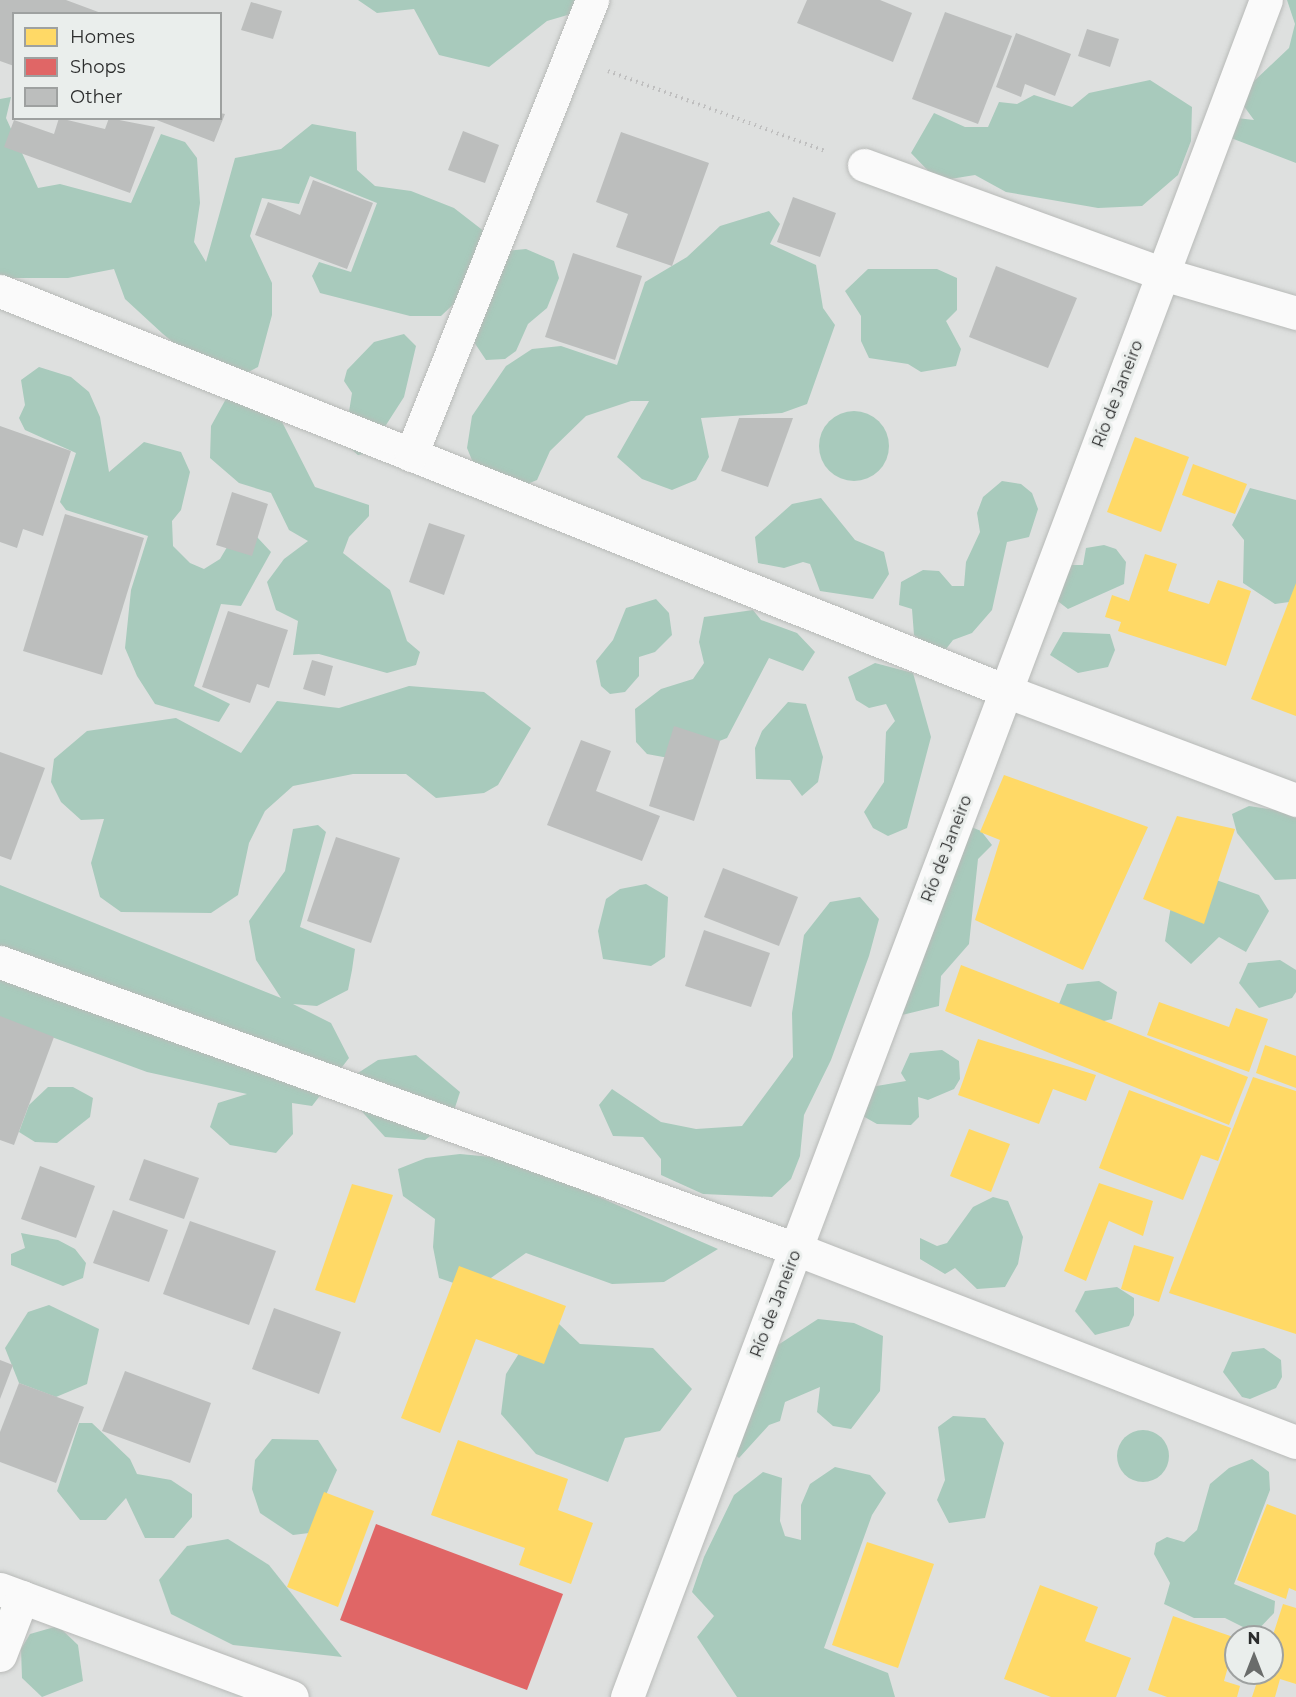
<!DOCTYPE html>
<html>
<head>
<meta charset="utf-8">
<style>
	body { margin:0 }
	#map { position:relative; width:1296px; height:1697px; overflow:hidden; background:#dee0df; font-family:Montserrat,sans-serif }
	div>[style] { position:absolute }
	.forest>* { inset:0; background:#a8cabc }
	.round { border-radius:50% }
	.homes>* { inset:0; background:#ffd966 }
	.shops>* { inset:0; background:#e06666 }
	.building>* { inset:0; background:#bcbebd }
	.path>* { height:4px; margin-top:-2px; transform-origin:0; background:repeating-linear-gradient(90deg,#bfbfbf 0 1.5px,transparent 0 6px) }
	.roads { filter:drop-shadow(0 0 2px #b8bab8) drop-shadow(0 0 2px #b8bab8) }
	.street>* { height:33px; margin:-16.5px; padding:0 16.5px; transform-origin:16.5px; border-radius:16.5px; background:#fafafa }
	span { translate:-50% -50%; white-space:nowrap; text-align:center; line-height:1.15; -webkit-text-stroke:6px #eaeeec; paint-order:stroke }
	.street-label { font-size:16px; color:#2c2d2d }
	.legend { position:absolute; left:12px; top:12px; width:210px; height:108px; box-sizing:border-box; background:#eaeeec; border:2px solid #9ea1a0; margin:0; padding:8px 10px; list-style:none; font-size:18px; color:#2c2d2d }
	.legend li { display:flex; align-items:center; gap:12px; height:30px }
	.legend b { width:30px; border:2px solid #9ea1a0 }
	.north { position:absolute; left:1224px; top:1625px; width:60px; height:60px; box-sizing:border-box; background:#eaeeec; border:2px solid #9ea1a0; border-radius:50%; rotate:0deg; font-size:16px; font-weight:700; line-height:24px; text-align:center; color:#2c2d2d }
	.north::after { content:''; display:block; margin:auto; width:21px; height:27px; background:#6a6c6b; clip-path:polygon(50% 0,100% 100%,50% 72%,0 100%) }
</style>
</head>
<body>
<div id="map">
	<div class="forest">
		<i style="clip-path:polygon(358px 0,598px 0,588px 9px,547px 21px,489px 67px,439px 55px,414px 9px,377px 13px)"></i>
		<i style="clip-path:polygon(1287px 0,1296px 0,1296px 163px,1231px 138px,1228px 117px,1254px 120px,1243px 105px,1251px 84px,1289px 48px,1295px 24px)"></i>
		<i style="clip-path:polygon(1150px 80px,1192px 107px,1191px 141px,1178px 175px,1142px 206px,1098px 208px,1006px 192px,975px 175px,938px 181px,911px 153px,934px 113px,965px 127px,988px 127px,999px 102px,1017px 104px,1034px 95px,1072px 107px,1089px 93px)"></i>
		<i style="clip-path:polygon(11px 97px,6px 118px,38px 188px,60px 184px,131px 203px,161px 134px,185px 142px,197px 158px,200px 203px,194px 242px,206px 262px,235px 158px,281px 149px,312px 124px,356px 132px,357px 170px,375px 186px,411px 191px,454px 208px,485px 232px,458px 300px,441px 316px,410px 316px,320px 293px,312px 276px,319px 262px,351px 272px,377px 203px,310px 176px,299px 204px,262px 198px,250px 236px,272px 283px,272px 315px,258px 367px,241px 376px,191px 357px,163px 334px,125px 299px,114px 269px,68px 278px,0 278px,0 99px)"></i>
		<i style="clip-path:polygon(769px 211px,780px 224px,770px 244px,816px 265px,823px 308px,835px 325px,807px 404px,782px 413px,701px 418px,709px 457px,696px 480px,672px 490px,642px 479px,617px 457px,649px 401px,631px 401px,586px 416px,550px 451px,537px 480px,525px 485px,476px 470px,467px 448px,472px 416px,506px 366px,532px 349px,561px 346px,617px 365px,645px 282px,687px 257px,720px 226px)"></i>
		<i style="clip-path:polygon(526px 249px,554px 261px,559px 278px,547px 308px,528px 324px,516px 351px,505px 359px,486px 360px,474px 342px,476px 330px,505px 251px)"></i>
		<i style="clip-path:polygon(868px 269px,937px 269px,957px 278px,957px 310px,946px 321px,961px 349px,956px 366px,921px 372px,908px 364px,869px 358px,861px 341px,861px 316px,845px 291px)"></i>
		<i style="clip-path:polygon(404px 334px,416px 346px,404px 397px,368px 453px,358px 455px,344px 443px,352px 393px,344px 381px,347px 370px,374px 342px)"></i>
		<i style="clip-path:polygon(39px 367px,71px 377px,89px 392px,100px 417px,109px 472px,144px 442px,181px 452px,190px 472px,181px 510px,172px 521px,173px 546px,190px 563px,204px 569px,220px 559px,233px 537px,257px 537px,271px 552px,241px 606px,221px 604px,194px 686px,230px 704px,219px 722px,155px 704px,137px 676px,125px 648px,131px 590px,148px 536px,66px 510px,60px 502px,76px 453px,25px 430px,19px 418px,25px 405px,21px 380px)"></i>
		<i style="clip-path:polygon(227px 397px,278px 414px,315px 487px,369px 505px,369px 516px,349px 537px,343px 553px,390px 590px,407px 641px,420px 652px,416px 665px,387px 673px,319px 654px,293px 655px,298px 621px,276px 610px,267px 582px,284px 559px,308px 541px,289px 530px,271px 493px,239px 483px,210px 458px,211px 426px)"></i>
		<i class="round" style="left:819px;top:411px;width:70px;height:70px"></i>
		<i style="clip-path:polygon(1002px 481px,1021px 484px,1032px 493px,1038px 509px,1029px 537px,1007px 542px,992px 610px,972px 633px,953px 640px,946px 649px,931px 648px,914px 635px,912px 609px,899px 605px,901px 582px,923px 570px,939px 571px,952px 586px,964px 586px,966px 562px,980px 532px,977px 513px,983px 497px)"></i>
		<i style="clip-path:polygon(1250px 488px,1296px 500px,1296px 601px,1275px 604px,1243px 583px,1244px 540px,1232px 525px)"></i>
		<i style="clip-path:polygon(821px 498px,855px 540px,884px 552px,889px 574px,873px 599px,820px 591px,810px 564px,803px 562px,784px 568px,758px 563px,755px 537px,792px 504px)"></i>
		<i style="clip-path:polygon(1104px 545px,1116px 549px,1126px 562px,1124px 584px,1068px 609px,1055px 599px,1069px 565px,1083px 565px,1086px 548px)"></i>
		<i style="clip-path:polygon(656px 599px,669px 613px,672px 635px,655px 652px,639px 657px,639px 676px,625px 692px,610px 694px,601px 686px,596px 661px,613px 640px,626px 608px)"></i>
		<i style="clip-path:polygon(753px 610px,761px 620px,797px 633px,815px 652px,803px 671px,769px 658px,727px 738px,674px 759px,647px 754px,636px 742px,635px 709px,661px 689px,693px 679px,704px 663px,699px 642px,704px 617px)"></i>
		<i style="clip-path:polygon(1063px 632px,1110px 634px,1115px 650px,1108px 667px,1078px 673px,1050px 655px)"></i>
		<i style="clip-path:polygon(875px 663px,913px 673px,931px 737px,907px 828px,888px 836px,873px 828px,864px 812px,884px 782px,886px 732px,895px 721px,886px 704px,869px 708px,856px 700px,848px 677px)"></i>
		<i style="clip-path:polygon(409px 686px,484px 692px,531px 728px,498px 785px,484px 793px,436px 798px,406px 774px,353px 774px,293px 786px,265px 811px,249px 843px,238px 895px,211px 913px,121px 912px,100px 897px,91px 863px,104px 819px,81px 820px,61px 802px,51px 782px,54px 759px,87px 731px,176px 718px,241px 753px,277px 701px,339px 708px)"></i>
		<i style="clip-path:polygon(788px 702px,806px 704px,823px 757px,818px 782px,802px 796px,790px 780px,756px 779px,755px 748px,762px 731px)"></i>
		<i style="clip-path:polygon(1249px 806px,1296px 813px,1296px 879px,1275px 880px,1237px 833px,1232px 814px)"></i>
		<i style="clip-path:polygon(962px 823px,981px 831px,992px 845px,978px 859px,969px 944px,941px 976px,939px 1006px,902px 1015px,875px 994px)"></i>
		<i style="clip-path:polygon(318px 825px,326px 832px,300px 927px,355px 949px,352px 970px,348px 990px,317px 1006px,293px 1004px,331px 1023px,349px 1058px,312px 1106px,292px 1103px,293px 1134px,276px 1153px,230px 1145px,210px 1127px,218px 1103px,247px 1094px,147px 1072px,0 1018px,0 885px,281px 998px,256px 960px,249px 921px,285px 871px,293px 829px)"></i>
		<i style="clip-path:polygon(1199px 874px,1259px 895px,1269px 911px,1246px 952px,1219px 937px,1191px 964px,1165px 941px,1171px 906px)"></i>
		<i style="clip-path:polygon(646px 884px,668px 897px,665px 957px,651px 966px,603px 959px,598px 931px,606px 899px,620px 889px)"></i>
		<i style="clip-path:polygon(860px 897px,879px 919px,869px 956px,831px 1060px,804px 1115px,800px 1156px,791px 1179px,772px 1197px,703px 1194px,661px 1175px,661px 1159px,643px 1137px,613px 1136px,599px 1105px,612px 1089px,661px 1122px,696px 1129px,742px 1126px,793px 1057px,792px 1013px,804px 935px,830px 902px)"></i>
		<i style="clip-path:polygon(1280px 960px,1296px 970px,1296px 992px,1292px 998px,1259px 1008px,1239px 983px,1248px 963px)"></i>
		<i style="clip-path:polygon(1099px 981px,1117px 992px,1112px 1019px,1092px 1024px,1059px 1004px,1067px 984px)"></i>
		<i style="clip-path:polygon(942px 1050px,959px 1061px,960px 1079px,954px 1089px,928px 1100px,918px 1097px,919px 1117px,911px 1125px,877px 1124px,861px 1115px,865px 1088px,906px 1081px,901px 1073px,910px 1053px)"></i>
		<i style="clip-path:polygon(416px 1055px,460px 1092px,451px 1120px,425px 1140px,385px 1137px,347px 1095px,358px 1073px,378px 1060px)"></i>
		<i style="clip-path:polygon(48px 1087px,73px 1087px,93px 1098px,90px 1117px,57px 1143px,35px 1142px,19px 1132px,29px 1105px)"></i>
		<i style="clip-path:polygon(460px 1154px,512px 1159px,718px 1249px,664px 1282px,612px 1284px,526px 1253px,474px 1290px,439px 1278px,433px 1247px,435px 1219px,403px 1196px,398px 1169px,426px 1158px)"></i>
		<i style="clip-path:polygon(993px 1197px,1008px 1201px,1023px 1237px,1018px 1264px,1005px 1287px,977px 1289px,955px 1268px,945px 1274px,920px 1259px,920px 1238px,937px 1246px,947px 1243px,973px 1207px)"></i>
		<i style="clip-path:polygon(21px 1233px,58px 1240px,75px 1249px,86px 1263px,83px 1278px,63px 1286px,11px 1265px,11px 1254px,25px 1248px)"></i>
		<i style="clip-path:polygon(1117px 1287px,1134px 1298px,1134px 1315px,1129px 1326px,1095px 1335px,1075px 1311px,1085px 1291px)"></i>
		<i style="clip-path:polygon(49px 1305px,99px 1329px,87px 1384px,56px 1397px,19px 1383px,5px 1348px,28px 1312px)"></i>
		<i style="clip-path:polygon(818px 1319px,854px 1323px,883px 1336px,880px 1391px,851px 1429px,833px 1426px,817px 1412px,820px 1387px,785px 1402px,780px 1421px,769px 1425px,739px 1458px,730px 1451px,764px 1354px)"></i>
		<i style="clip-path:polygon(559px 1324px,580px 1344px,653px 1348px,692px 1389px,660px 1431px,625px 1438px,608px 1482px,536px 1454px,501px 1414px,506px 1374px,528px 1339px)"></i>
		<i style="clip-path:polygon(1264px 1348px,1281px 1360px,1282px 1377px,1276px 1388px,1250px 1399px,1242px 1397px,1223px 1372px,1232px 1352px)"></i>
		<i style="clip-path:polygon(953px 1416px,985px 1418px,1004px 1443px,985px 1518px,949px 1523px,937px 1500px,945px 1480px,938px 1427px)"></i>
		<i style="clip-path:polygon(79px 1423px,92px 1423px,130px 1459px,137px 1474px,171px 1480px,192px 1494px,192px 1517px,174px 1538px,145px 1538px,126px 1498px,106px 1520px,80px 1520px,57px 1491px)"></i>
		<i class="round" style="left:1117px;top:1430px;width:52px;height:52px"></i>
		<i style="clip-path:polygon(272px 1439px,318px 1440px,337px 1470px,309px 1533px,293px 1535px,260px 1513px,252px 1489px,255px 1460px)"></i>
		<i style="clip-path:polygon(1252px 1459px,1269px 1472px,1270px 1490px,1234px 1584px,1275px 1601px,1274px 1613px,1255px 1633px,1225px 1618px,1194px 1618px,1164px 1604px,1170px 1583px,1154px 1554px,1156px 1543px,1167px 1537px,1184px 1542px,1197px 1530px,1210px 1484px,1229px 1468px)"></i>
		<i style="clip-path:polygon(835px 1467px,870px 1475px,886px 1493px,872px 1515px,824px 1648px,888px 1673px,895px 1697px,737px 1697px,697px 1637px,714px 1616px,692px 1592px,704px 1557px,734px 1495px,763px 1472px,782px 1478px,780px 1521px,785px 1536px,801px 1540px,801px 1505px,810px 1484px)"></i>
		<i style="clip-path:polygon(228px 1539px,269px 1565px,342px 1657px,233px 1645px,171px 1614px,159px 1580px,187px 1546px)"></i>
		<i style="clip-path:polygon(58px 1626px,78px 1645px,83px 1681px,42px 1697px,22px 1678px,21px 1649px,30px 1634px)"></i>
	</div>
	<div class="homes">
		<i style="clip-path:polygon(1135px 437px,1189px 457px,1161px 532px,1107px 512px)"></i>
		<i style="clip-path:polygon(1193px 464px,1247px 484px,1235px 514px,1182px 495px)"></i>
		<i style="clip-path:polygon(1145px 554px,1177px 564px,1168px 591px,1209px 604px,1218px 580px,1251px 591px,1226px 666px,1118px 631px,1121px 622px,1105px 617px,1112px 595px,1129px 601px)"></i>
		<i style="clip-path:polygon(1296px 583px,1296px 716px,1251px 699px)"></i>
		<i style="clip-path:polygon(1004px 775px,1148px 827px,1083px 970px,975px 920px,1000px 840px,980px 832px)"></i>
		<i style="clip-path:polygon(1177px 816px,1235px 829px,1204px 924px,1143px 899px)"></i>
		<i style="clip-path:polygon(961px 965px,1248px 1077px,1229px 1125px,945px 1011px)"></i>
		<i style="clip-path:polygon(1159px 1002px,1229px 1027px,1236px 1008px,1268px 1019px,1249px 1072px,1147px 1035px)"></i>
		<i style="clip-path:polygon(978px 1039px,1096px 1075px,1086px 1101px,1053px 1089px,1039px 1124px,958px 1095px)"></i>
		<i style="clip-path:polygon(1265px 1045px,1296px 1056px,1296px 1088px,1256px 1073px)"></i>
		<i style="clip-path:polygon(1253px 1077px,1296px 1091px,1296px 1334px,1169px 1293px)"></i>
		<i style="clip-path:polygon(1129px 1090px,1231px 1128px,1218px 1161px,1201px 1155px,1183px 1200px,1099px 1168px)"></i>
		<i style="clip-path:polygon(969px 1129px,1010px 1144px,991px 1192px,950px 1176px)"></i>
		<i style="clip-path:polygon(1099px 1183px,1153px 1201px,1143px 1236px,1109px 1221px,1086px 1281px,1064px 1271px)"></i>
		<i style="clip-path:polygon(352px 1184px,393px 1195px,355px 1303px,315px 1290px)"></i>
		<i style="clip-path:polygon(1134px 1245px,1174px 1257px,1159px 1302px,1121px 1289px)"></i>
		<i style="clip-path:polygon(459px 1266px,566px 1306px,544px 1364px,476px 1339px,440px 1433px,401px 1418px)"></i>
		<i style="clip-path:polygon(458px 1440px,568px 1479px,558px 1510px,593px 1523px,571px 1584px,519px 1565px,525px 1548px,431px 1515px)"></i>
		<i style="clip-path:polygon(324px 1492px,374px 1511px,338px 1607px,287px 1587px)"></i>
		<i style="clip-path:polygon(1267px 1504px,1296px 1515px,1296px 1591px,1289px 1588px,1286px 1599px,1237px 1580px)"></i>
		<i style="clip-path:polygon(867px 1542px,934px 1564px,898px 1668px,832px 1645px)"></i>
		<i style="clip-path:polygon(1040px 1585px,1098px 1607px,1085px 1641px,1131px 1658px,1116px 1697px,1051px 1697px,1004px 1679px)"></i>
		<i style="clip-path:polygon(1283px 1604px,1296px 1608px,1296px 1684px,1280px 1679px,1275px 1697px,1252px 1697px,1260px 1673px,1272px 1673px,1272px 1638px)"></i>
		<i style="clip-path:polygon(1173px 1616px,1236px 1638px,1224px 1681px,1240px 1686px,1237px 1697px,1167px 1697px,1148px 1690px)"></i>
	</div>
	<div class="shops">
		<i style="clip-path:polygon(376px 1524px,563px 1594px,527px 1690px,340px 1620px)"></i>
	</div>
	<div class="building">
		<i style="clip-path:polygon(0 0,66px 0,101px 13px,14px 14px,14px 66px,0 61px)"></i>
		<i style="clip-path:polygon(807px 0,880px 0,912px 13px,893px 62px,797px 23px)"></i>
		<i style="clip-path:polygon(251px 2px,282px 11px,273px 39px,241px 30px)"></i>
		<i style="clip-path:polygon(945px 12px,1012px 36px,978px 124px,912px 99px)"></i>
		<i style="clip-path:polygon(1087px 29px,1119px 39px,1110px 67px,1078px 56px)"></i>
		<i style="clip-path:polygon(1016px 33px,1071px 54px,1055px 96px,1025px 84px,1021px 97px,996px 87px)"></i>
		<i style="clip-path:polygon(220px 113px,225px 114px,214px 142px,154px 119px,220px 118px)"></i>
		<i style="clip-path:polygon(59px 118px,105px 129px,109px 118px,155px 127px,130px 193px,4px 147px,14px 120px,54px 134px)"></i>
		<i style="clip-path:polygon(463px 131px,499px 145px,485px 183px,448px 170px)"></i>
		<i style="clip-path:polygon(621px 132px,709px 163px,672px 266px,616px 247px,628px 214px,596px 202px)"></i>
		<i style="clip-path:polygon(313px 180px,373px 203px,347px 269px,255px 235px,268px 202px,300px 215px)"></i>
		<i style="clip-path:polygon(793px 197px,836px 213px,820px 257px,777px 242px)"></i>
		<i style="clip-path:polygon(573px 253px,642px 276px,615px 360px,545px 337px)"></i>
		<i style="clip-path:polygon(996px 266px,1077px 298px,1048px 368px,969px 337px)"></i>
		<i style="clip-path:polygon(739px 418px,793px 418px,768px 487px,721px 471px)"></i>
		<i style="clip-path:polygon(0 426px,71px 451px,43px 536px,23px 529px,17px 548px,0 542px)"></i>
		<i style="clip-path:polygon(232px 492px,268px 504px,252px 556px,216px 545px)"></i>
		<i style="clip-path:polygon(65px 514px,144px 538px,102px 675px,23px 651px)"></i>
		<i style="clip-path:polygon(429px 523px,465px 535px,444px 595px,409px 582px)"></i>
		<i style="clip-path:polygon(228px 611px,288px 630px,269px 688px,257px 684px,250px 703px,202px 687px)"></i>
		<i style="clip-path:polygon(312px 660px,333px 666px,325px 696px,303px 689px)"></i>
		<i style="clip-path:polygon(674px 726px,720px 741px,694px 821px,649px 806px)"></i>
		<i style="clip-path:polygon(581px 740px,611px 751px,596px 791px,660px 816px,642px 861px,547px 825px)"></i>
		<i style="clip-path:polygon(0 752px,45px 768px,11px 860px,0 856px)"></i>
		<i style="clip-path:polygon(336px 837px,400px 858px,371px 943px,307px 921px)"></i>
		<i style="clip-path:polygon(723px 868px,798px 897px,779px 946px,704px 917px)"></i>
		<i style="clip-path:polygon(704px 930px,770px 953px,751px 1007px,685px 986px)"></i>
		<i style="clip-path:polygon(0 1016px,54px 1037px,14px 1145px,0 1140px)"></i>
		<i style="clip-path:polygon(144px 1159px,199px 1178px,184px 1219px,129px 1200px)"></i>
		<i style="clip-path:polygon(40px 1166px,95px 1186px,76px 1238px,21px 1219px)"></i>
		<i style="clip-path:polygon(113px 1210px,168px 1230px,149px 1282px,93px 1263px)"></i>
		<i style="clip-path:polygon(190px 1221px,276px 1251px,249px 1325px,163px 1294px)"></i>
		<i style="clip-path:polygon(274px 1308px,341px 1332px,319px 1394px,252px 1369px)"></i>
		<i style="clip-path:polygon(0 1360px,13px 1365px,0 1399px)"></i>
		<i style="clip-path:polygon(125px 1371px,211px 1403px,190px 1463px,102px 1431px)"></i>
		<i style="clip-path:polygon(19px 1383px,84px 1407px,56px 1483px,0 1462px,0 1432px)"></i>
	</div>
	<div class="path">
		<i style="left:608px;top:71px;width:232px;rotate:20.2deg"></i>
	</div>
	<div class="roads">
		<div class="street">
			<i style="left:864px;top:165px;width:318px;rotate:20deg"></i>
			<i style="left:1163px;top:274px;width:139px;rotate:16.3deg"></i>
			<i style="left:0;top:291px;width:1083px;rotate:21.68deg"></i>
			<i style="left:1006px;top:691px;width:310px;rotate:20.6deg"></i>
			<i style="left:411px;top:455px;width:490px;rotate:-68.3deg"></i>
			<i style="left:0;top:962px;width:846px;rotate:19.83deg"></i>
			<i style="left:796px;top:1249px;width:536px;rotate:21.11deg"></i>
			<i style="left:0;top:1589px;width:311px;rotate:20.3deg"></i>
			<i style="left:0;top:1655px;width:62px;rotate:-69.2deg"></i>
			<i style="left:627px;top:1697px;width:1813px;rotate:-69.37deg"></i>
		</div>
	</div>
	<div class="street-label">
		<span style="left:1118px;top:394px;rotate:-69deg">Río de Janeiro</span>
		<span style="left:947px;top:849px;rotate:-69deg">Río de Janeiro</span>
		<span style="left:776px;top:1304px;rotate:-69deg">Río de Janeiro</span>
	</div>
	<ul class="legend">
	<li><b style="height:16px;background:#ffd966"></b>Homes</li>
	<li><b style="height:16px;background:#e06666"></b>Shops</li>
	<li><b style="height:16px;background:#bcbebd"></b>Other</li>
	</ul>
	<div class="north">N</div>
</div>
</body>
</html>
